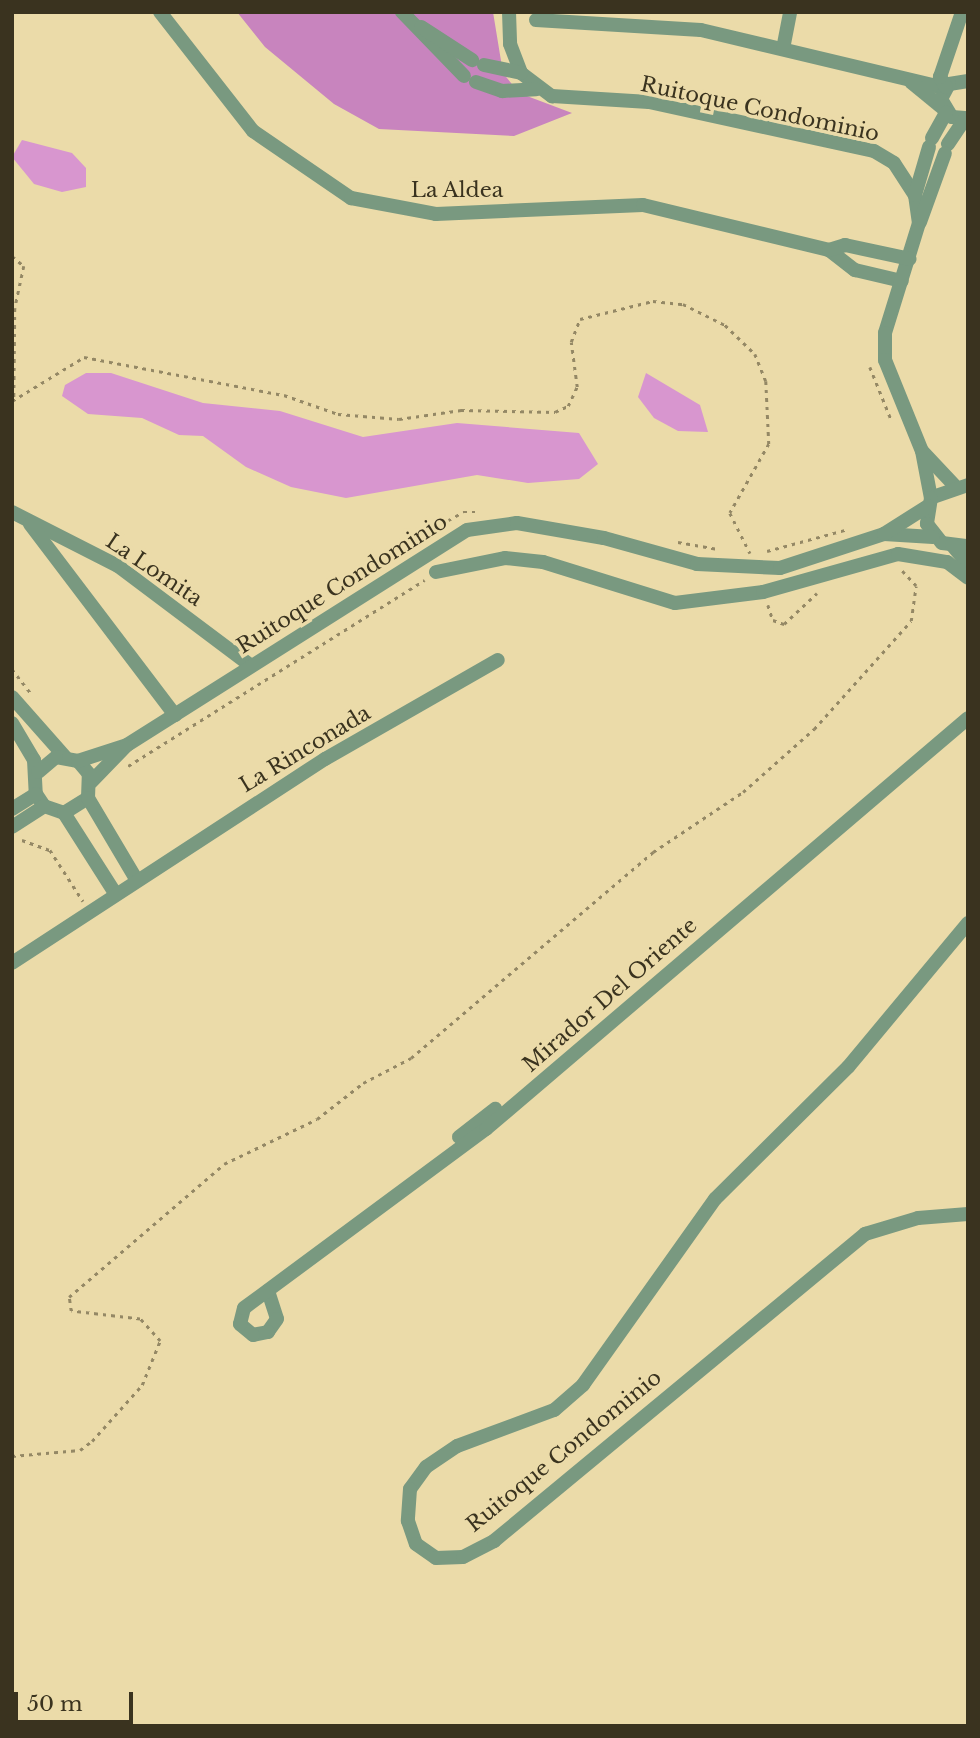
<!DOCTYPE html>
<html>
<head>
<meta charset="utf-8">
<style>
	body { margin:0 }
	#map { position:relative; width:980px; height:1738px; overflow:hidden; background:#ebdba9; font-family:"Libre Baskerville",serif }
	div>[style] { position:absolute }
	.green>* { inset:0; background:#d896cf }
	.forest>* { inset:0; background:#c884be }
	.path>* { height:2.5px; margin-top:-1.25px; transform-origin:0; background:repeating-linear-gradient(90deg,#948865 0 3.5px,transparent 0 8.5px) }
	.street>* { height:14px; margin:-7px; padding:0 7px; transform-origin:7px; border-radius:7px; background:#799980 }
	span { translate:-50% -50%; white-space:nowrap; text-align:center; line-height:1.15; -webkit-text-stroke:7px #ebdba9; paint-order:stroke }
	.street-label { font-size:21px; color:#3a331f }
	.frame { position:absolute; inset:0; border:14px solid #3a331f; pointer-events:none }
	.scale { position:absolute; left:14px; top:1692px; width:119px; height:32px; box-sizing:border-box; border:4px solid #3a331f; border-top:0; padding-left:9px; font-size:21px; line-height:24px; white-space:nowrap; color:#3a331f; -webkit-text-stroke:5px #ebdba9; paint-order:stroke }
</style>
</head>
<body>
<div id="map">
	<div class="green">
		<i style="clip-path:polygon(22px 140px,72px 153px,86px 168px,86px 187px,62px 192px,34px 184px,12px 157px)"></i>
		<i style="clip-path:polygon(86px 373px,111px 373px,203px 403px,280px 411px,363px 437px,457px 423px,579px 433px,598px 464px,579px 479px,528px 483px,477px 475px,346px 498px,291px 487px,246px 467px,203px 436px,179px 435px,142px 418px,88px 414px,62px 396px,65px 385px)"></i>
		<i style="clip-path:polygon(646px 373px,700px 405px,708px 432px,678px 431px,654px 418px,638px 397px)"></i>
	</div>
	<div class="forest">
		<i style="clip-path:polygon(237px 12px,493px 12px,503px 73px,519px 93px,572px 113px,514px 136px,379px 129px,334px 104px,265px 47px)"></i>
	</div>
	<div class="path">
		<i style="left:12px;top:256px;width:16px;rotate:40deg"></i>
		<i style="left:24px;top:266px;width:43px;rotate:102.1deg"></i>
		<i style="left:15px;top:308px;width:93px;rotate:90.6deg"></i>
		<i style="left:870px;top:367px;width:56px;rotate:68deg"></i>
		<i style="left:12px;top:401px;width:84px;rotate:-31.4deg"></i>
		<i style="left:84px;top:357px;width:204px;rotate:10.8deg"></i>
		<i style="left:284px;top:395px;width:57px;rotate:19.4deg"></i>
		<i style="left:338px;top:414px;width:61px;rotate:4.7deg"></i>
		<i style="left:399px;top:419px;width:63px;rotate:-8.3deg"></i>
		<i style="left:461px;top:410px;width:94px;rotate:1.2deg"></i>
		<i style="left:555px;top:412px;width:14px;rotate:-25deg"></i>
		<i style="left:568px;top:406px;width:21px;rotate:-65deg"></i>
		<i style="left:577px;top:387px;width:45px;rotate:-97.6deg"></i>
		<i style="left:571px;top:342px;width:25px;rotate:-69deg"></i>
		<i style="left:580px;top:319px;width:75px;rotate:-13.9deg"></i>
		<i style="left:653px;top:301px;width:30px;rotate:6deg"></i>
		<i style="left:683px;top:304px;width:47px;rotate:26.6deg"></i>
		<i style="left:725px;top:325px;width:42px;rotate:44deg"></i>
		<i style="left:755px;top:354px;width:29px;rotate:68deg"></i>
		<i style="left:766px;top:381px;width:63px;rotate:87.3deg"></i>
		<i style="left:769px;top:444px;width:79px;rotate:119.5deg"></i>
		<i style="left:730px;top:513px;width:45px;rotate:63.4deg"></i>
		<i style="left:678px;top:542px;width:39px;rotate:10deg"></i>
		<i style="left:767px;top:551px;width:81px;rotate:-15.1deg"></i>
		<i style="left:365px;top:575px;width:48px;rotate:-38.3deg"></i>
		<i style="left:403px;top:545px;width:68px;rotate:-28.8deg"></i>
		<i style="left:463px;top:512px;width:16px"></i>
		<i style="left:768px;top:605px;width:16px;rotate:72deg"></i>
		<i style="left:773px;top:620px;width:12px;rotate:20deg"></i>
		<i style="left:784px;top:624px;width:45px;rotate:-43.2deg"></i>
		<i style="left:12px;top:669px;width:31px;rotate:52deg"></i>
		<i style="left:128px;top:766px;width:350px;rotate:-32.1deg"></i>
		<i style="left:22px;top:840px;width:30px;rotate:20deg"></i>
		<i style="left:50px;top:850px;width:61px;rotate:57.1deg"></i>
		<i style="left:12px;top:1456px;width:68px;rotate:-5deg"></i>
		<i style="left:80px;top:1450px;width:15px;rotate:-37deg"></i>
		<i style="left:92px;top:1441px;width:75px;rotate:-48.2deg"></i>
		<i style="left:142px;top:1385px;width:48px;rotate:-67.8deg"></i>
		<i style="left:160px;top:1341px;width:30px;rotate:-132deg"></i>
		<i style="left:140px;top:1319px;width:69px;rotate:-173.4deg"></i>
		<i style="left:71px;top:1311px;width:14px;rotate:-98deg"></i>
		<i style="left:69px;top:1297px;width:204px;rotate:-40.6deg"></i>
		<i style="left:224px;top:1164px;width:103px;rotate:-25.8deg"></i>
		<i style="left:317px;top:1119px;width:58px;rotate:-38deg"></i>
		<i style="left:363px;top:1083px;width:54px;rotate:-27.5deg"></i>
		<i style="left:411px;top:1058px;width:318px;rotate:-40.4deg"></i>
		<i style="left:653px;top:852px;width:108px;rotate:-33.7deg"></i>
		<i style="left:743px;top:792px;width:95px;rotate:-41.6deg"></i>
		<i style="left:814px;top:729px;width:145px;rotate:-48.1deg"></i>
		<i style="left:911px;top:621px;width:35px;rotate:-82deg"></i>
		<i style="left:916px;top:586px;width:21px;rotate:-133deg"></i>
	</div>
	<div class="street">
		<i style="left:160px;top:12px;width:151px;rotate:52deg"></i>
		<i style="left:253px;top:131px;width:119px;rotate:34.4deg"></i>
		<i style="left:351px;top:198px;width:86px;rotate:10.7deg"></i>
		<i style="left:436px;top:214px;width:207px;rotate:-2.5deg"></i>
		<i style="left:643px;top:205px;width:191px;rotate:13.6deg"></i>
		<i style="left:829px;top:250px;width:33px;rotate:38deg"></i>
		<i style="left:855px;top:270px;width:48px;rotate:13.2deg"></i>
		<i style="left:402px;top:12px;width:89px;rotate:45.9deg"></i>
		<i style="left:509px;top:12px;width:32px;rotate:88deg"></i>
		<i style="left:510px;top:44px;width:31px;rotate:69deg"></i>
		<i style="left:521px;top:73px;width:39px;rotate:37deg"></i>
		<i style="left:552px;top:96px;width:97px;rotate:3.5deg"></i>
		<i style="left:649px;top:102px;width:230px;rotate:12.3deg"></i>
		<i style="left:874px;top:151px;width:23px;rotate:31deg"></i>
		<i style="left:894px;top:163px;width:38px;rotate:57deg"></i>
		<i style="left:915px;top:195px;width:28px;rotate:82deg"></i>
		<i style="left:919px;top:223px;width:115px;rotate:107.2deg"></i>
		<i style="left:885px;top:333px;width:27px;rotate:90deg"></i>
		<i style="left:885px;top:360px;width:98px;rotate:67.9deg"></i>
		<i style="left:922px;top:451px;width:48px;rotate:79.2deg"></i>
		<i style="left:536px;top:20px;width:165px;rotate:3.5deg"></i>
		<i style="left:701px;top:30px;width:251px;rotate:13.4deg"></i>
		<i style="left:421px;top:27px;width:61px;rotate:32.9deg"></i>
		<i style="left:783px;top:49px;width:38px;rotate:-79deg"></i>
		<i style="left:484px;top:65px;width:38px;rotate:12deg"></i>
		<i style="left:968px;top:81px;width:19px;rotate:171deg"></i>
		<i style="left:949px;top:84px;width:17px;rotate:118deg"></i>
		<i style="left:941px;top:99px;width:21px;rotate:59deg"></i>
		<i style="left:952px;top:117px;width:16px;rotate:4deg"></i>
		<i style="left:476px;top:82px;width:28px;rotate:19deg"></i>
		<i style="left:502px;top:91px;width:34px;rotate:-3deg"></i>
		<i style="left:911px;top:82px;width:43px;rotate:39.3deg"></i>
		<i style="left:946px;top:87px;width:12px;rotate:-121deg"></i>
		<i style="left:940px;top:77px;width:69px;rotate:-71.3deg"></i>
		<i style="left:932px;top:138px;width:29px;rotate:-61deg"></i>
		<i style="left:948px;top:144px;width:30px;rotate:-56deg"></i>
		<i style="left:915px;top:195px;width:50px;rotate:-73.7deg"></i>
		<i style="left:920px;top:222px;width:73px;rotate:-70.1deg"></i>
		<i style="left:829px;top:250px;width:17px;rotate:-17deg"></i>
		<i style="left:845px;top:245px;width:66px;rotate:12.2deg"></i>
		<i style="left:923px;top:452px;width:45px;rotate:46.8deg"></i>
		<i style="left:968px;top:485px;width:39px;rotate:161deg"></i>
		<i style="left:931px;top:498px;width:26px;rotate:99deg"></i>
		<i style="left:927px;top:524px;width:24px;rotate:52deg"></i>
		<i style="left:942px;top:543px;width:26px;rotate:7deg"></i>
		<i style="left:12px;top:512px;width:119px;rotate:27deg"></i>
		<i style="left:118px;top:566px;width:166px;rotate:36.9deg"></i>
		<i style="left:30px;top:524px;width:240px;rotate:52.8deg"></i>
		<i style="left:884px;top:534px;width:49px;rotate:3.5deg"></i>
		<i style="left:952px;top:545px;width:25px;rotate:50deg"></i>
		<i style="left:436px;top:572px;width:70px;rotate:-11.5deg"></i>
		<i style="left:505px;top:558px;width:38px;rotate:6deg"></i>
		<i style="left:543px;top:562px;width:138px;rotate:17.3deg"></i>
		<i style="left:675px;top:603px;width:89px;rotate:-7.1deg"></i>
		<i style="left:763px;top:592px;width:140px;rotate:-15.7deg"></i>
		<i style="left:898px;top:554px;width:50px;rotate:9.3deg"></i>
		<i style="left:947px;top:562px;width:26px;rotate:37deg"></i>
		<i style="left:12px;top:697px;width:80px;rotate:48.5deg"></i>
		<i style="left:12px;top:723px;width:43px;rotate:59.3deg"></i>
		<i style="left:34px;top:760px;width:34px;rotate:87deg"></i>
		<i style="left:36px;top:794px;width:14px;rotate:56deg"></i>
		<i style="left:44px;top:806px;width:21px;rotate:19deg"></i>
		<i style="left:64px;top:813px;width:28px;rotate:-32deg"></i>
		<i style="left:88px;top:798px;width:24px;rotate:-88deg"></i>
		<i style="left:89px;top:774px;width:17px;rotate:-130deg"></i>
		<i style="left:78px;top:761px;width:22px;rotate:-170deg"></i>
		<i style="left:56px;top:757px;width:23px;rotate:140deg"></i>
		<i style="left:78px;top:761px;width:52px;rotate:-18.1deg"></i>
		<i style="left:127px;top:745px;width:402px;rotate:-32.3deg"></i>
		<i style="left:467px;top:530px;width:50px;rotate:-8deg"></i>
		<i style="left:517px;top:523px;width:88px;rotate:9.8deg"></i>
		<i style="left:604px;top:538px;width:97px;rotate:15.6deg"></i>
		<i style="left:697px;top:564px;width:83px;rotate:2.8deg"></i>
		<i style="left:780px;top:568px;width:109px;rotate:-18.1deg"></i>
		<i style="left:884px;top:534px;width:52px;rotate:-32.5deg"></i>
		<i style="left:91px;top:782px;width:50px;rotate:-45.8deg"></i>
		<i style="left:88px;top:798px;width:94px;rotate:59.3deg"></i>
		<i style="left:12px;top:809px;width:28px;rotate:-32deg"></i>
		<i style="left:64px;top:813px;width:95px;rotate:57.5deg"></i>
		<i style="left:12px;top:827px;width:38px;rotate:-33deg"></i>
		<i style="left:968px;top:923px;width:187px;rotate:129.8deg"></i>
		<i style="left:848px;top:1067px;width:187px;rotate:135.2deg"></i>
		<i style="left:715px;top:1199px;width:228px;rotate:125.4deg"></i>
		<i style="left:583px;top:1385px;width:38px;rotate:139deg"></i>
		<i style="left:554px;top:1410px;width:103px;rotate:159.6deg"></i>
		<i style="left:457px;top:1446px;width:37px;rotate:146deg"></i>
		<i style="left:426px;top:1467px;width:27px;rotate:126deg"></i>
		<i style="left:410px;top:1489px;width:32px;rotate:94deg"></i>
		<i style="left:408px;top:1521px;width:24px;rotate:71deg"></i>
		<i style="left:416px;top:1544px;width:24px;rotate:35deg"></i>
		<i style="left:436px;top:1558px;width:27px;rotate:-2deg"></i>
		<i style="left:463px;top:1557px;width:35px;rotate:-27deg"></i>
		<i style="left:494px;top:1541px;width:482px;rotate:-39.6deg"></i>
		<i style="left:865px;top:1234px;width:55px;rotate:-16.8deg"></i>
		<i style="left:918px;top:1218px;width:50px;rotate:-4.6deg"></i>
		<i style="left:12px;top:963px;width:374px;rotate:-33.1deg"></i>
		<i style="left:325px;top:759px;width:199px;rotate:-29.8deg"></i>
		<i style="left:459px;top:1137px;width:46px;rotate:-37.9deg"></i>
		<i style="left:268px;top:1291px;width:29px;rotate:72deg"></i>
		<i style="left:277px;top:1319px;width:16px;rotate:125deg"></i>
		<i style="left:268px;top:1332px;width:15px;rotate:169deg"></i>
		<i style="left:253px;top:1335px;width:17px;rotate:-140deg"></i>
		<i style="left:240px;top:1324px;width:16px;rotate:-76deg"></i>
		<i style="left:244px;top:1308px;width:301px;rotate:-36.5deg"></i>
		<i style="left:486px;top:1129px;width:633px;rotate:-40.45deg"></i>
	</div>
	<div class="street-label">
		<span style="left:760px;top:109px;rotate:12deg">Ruitoque Condominio</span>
		<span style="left:457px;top:190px">La Aldea</span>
		<span style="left:154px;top:570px;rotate:34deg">La Lomita</span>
		<span style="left:342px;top:584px;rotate:-32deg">Ruitoque Condominio</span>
		<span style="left:305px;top:749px;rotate:-31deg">La Rinconada</span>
		<span style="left:610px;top:995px;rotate:-41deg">Mirador Del Oriente</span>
		<span style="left:564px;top:1451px;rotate:-39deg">Ruitoque Condominio</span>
	</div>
	<div class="frame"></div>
	<div class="scale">50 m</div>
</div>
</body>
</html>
